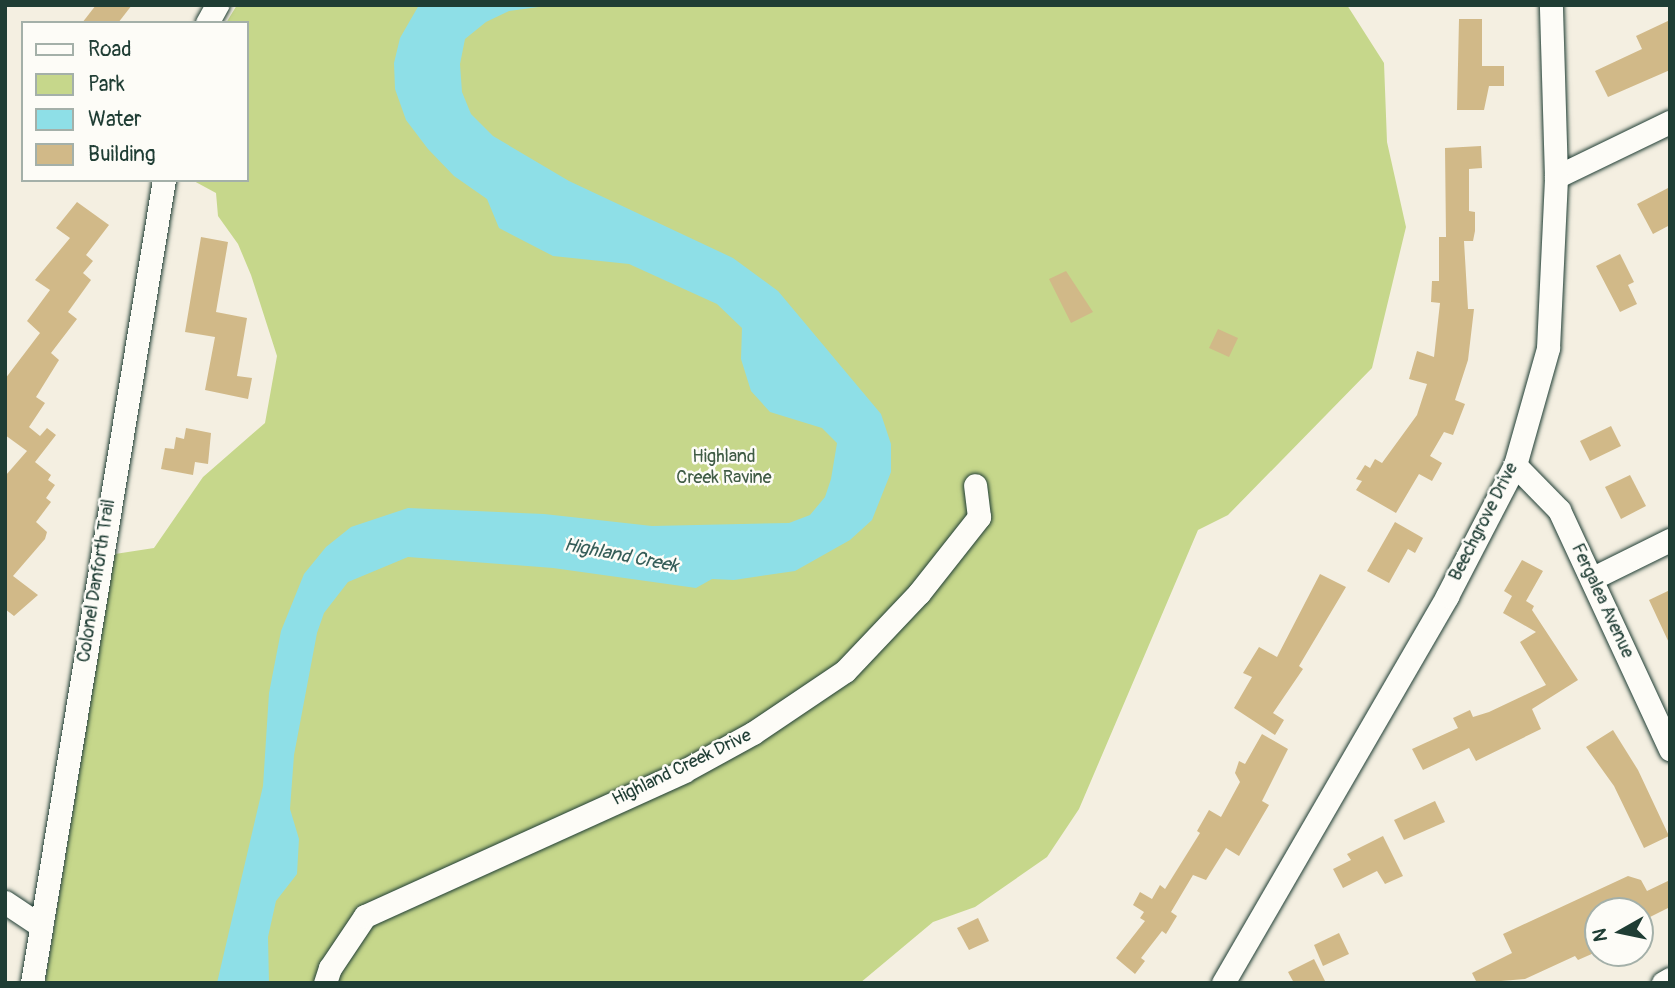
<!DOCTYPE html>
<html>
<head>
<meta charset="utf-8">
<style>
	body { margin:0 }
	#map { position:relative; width:1675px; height:988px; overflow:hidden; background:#f4efe1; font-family:Pangolin,sans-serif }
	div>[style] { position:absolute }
	.green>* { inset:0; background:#c6d78b }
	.water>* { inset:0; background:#8edfe7 }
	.building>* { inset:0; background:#d1b988 }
	.roads { filter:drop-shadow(0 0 2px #1f3d34) drop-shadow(0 0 2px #1f3d34) }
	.minor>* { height:23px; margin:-11.5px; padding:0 11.5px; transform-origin:11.5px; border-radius:11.5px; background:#fdfcf7 }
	span { translate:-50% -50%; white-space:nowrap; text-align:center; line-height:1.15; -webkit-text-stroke:5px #fdfcf7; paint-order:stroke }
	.park-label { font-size:18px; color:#405c45 }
	.street-label { font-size:18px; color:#1f3d34 }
	.water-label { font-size:19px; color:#355d58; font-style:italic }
	.frame { position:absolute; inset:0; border:7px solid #1f3d34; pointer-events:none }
	.legend { position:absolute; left:21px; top:21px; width:228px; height:161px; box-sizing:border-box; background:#fdfcf7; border:2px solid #a4b0a9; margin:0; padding:9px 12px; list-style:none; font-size:21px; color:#1f3d34 }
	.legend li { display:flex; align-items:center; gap:14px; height:35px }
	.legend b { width:35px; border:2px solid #a4b0a9 }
	.north { position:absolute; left:1584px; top:897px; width:70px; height:70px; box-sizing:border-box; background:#fdfcf7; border:2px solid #a4b0a9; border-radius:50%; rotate:261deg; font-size:19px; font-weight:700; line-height:28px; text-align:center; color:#1f3d34 }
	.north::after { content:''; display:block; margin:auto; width:24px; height:32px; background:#1f3d34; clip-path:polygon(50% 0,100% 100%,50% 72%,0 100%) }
</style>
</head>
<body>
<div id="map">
	<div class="green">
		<i style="clip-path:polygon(237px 5px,1347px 5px,1384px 63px,1387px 142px,1406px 227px,1372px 368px,1228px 515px,1198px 530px,1079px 809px,1047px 857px,975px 907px,933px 922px,860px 983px,45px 983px,115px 554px,154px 548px,203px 477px,265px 423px,277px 356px,251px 275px,238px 244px,218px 216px,216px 193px,192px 180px,247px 180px,247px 23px,226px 23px)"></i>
	</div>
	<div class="water">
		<i style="clip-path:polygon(419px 5px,553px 5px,509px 11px,486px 22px,465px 39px,460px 64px,462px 92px,471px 114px,493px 136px,569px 181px,733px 258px,778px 291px,881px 414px,891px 444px,891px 472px,872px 520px,850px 540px,795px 571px,734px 580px,712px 579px,696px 588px,553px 568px,408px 557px,348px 582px,324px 613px,317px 633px,294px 755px,290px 809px,299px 839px,297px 874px,276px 901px,268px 937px,269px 983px,217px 983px,263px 786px,269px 693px,281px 631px,304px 574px,326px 547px,351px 527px,408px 508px,544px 514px,652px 526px,789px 523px,810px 515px,825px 497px,831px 479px,837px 443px,822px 428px,770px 412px,751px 391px,741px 359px,742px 328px,717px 304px,629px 264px,553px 256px,499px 228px,487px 199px,454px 176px,428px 149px,406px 120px,395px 89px,394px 63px,400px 38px)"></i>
	</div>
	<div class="building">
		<i style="clip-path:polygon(96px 5px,132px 5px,118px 23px,82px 23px)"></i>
		<i style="clip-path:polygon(1459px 19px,1482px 19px,1482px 66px,1504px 66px,1504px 86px,1489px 86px,1484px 110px,1457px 110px)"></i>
		<i style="clip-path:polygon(1670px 20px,1670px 70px,1608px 97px,1595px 71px,1642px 49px,1636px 36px)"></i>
		<i style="clip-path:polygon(1481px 146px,1482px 168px,1469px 169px,1469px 211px,1475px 212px,1475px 231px,1473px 241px,1464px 241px,1468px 309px,1474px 309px,1468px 360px,1455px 400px,1465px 404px,1453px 435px,1444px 432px,1430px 456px,1442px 463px,1432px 481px,1419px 474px,1396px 513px,1356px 490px,1362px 481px,1356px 479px,1365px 465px,1370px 468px,1375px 459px,1382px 463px,1417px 415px,1427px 384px,1409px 379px,1417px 351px,1434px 357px,1440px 303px,1431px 302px,1432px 281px,1439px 281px,1439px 237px,1446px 237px,1445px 148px)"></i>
		<i style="clip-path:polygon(1670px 187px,1670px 225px,1653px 234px,1637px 204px)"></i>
		<i style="clip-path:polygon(77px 202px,109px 225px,86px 255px,93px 261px,83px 273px,91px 280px,68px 312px,77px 319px,51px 353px,59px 360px,36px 397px,45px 403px,29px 427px,40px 436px,47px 428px,56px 435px,35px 462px,51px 475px,48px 480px,55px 485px,46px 498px,51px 502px,36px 522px,47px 532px,45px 539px,13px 576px,38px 595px,14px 616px,5px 609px,6px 475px,27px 451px,5px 435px,5px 379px,40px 333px,27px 321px,50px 290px,35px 280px,70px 238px,56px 228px)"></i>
		<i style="clip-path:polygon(201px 237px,228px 242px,216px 312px,247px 318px,237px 376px,252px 378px,248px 399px,205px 390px,215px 337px,185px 332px)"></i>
		<i style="clip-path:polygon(1620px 254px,1634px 282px,1628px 285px,1637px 304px,1620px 312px,1596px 266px)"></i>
		<i style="clip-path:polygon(1066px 271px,1093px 312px,1071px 323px,1049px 279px)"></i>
		<i style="clip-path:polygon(1218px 329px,1238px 338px,1229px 357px,1209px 348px)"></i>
		<i style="clip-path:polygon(1611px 426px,1621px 446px,1590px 461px,1580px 441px)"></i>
		<i style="clip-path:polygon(186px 428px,211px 433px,208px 464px,195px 462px,193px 475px,161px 469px,165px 448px,174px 449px,176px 437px,184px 439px)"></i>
		<i style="clip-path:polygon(1630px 475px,1646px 506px,1621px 519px,1605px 487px)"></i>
		<i style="clip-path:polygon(1395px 522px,1423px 538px,1415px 553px,1408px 549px,1389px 583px,1367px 571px)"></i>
		<i style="clip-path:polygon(1522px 560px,1543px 571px,1526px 601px,1534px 606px,1532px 610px,1578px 680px,1532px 709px,1541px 729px,1476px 761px,1469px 748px,1423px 770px,1412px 749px,1458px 728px,1453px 718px,1470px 710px,1473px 717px,1489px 712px,1546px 685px,1520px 642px,1536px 632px,1503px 613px,1512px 596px,1504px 591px)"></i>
		<i style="clip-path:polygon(1320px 574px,1346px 587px,1299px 666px,1303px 669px,1273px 713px,1284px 720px,1275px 735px,1234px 708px,1252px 677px,1243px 673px,1259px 647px,1277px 657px)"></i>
		<i style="clip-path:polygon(1670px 590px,1670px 645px,1649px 600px)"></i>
		<i style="clip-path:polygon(1613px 730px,1638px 770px,1669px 836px,1644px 848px,1614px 786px,1586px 747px)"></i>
		<i style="clip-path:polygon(1262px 734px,1288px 749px,1262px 801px,1269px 805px,1239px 856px,1226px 848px,1206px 880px,1193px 875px,1171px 912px,1177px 916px,1166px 934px,1162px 931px,1141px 958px,1145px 961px,1135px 974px,1116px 958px,1145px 921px,1140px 918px,1144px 912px,1133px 905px,1140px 892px,1152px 899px,1160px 885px,1165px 889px,1200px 833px,1197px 831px,1209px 810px,1221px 817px,1240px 782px,1235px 773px,1239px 761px,1245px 764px)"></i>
		<i style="clip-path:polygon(1435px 801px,1445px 822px,1404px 840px,1394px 820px)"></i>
		<i style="clip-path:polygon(1383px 836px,1403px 876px,1385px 884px,1377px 871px,1343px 888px,1333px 869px,1351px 860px,1347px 854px)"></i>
		<i style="clip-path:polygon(1628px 876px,1641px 880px,1647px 891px,1670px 880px,1670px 907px,1640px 922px,1640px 911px,1598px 911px,1598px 939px,1590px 943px,1594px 953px,1578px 960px,1575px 956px,1525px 979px,1477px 983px,1472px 973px,1512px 953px,1503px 934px)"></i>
		<i style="clip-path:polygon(978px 918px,989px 941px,969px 950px,957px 928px)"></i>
		<i style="clip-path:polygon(1339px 933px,1349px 954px,1323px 966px,1314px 945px)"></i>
		<i style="clip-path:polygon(1314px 959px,1326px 983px,1294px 983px,1288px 972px)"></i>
	</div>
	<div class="roads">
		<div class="minor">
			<i style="left:207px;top:23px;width:21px;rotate:-61deg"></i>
			<i style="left:1556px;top:177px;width:127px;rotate:-25.8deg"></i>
			<i style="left:1515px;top:465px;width:63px;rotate:45.6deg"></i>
			<i style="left:1559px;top:510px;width:264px;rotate:65.1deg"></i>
			<i style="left:1593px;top:578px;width:86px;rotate:-26.3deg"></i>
			<i style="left:5px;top:902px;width:43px;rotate:33.7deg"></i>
			<i style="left:32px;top:983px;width:814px;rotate:-80.67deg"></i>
			<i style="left:325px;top:983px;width:16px;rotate:-72deg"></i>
			<i style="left:330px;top:968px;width:63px;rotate:-56.1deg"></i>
			<i style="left:365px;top:916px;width:350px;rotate:-24.4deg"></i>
			<i style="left:684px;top:771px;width:79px;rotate:-28.8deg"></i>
			<i style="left:753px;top:733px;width:111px;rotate:-34deg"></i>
			<i style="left:845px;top:671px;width:108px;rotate:-46.5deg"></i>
			<i style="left:919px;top:593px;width:97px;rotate:-51.7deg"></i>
			<i style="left:979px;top:517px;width:32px;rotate:-97deg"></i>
			<i style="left:1223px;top:983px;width:447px;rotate:-59.9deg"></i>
			<i style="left:1447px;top:596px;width:148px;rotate:-62.6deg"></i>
			<i style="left:1515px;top:465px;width:122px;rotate:-74.2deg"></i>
			<i style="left:1548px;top:348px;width:171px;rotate:-87.3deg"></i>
			<i style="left:1556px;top:177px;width:172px;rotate:-91.7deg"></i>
			<i style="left:1663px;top:983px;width:8px;rotate:-30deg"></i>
		</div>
	</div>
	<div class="park-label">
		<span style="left:724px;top:468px">Highland<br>Creek Ravine</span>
	</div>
	<div class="street-label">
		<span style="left:1484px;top:522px;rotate:-63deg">Beechgrove Drive</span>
		<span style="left:97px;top:581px;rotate:-81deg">Colonel Danforth Trail</span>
		<span style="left:1602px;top:601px;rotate:65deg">Fergalea Avenue</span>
		<span style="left:682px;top:768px;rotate:-26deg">Highland Creek Drive</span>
	</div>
	<div class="water-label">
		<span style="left:621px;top:556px;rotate:11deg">Highland Creek</span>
	</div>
	<div class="frame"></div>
	<ul class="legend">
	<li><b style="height:9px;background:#fdfcf7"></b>Road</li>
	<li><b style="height:19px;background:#c6d78b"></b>Park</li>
	<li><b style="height:19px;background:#8edfe7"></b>Water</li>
	<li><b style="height:19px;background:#d1b988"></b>Building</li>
	</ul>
	<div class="north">N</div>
</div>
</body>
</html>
